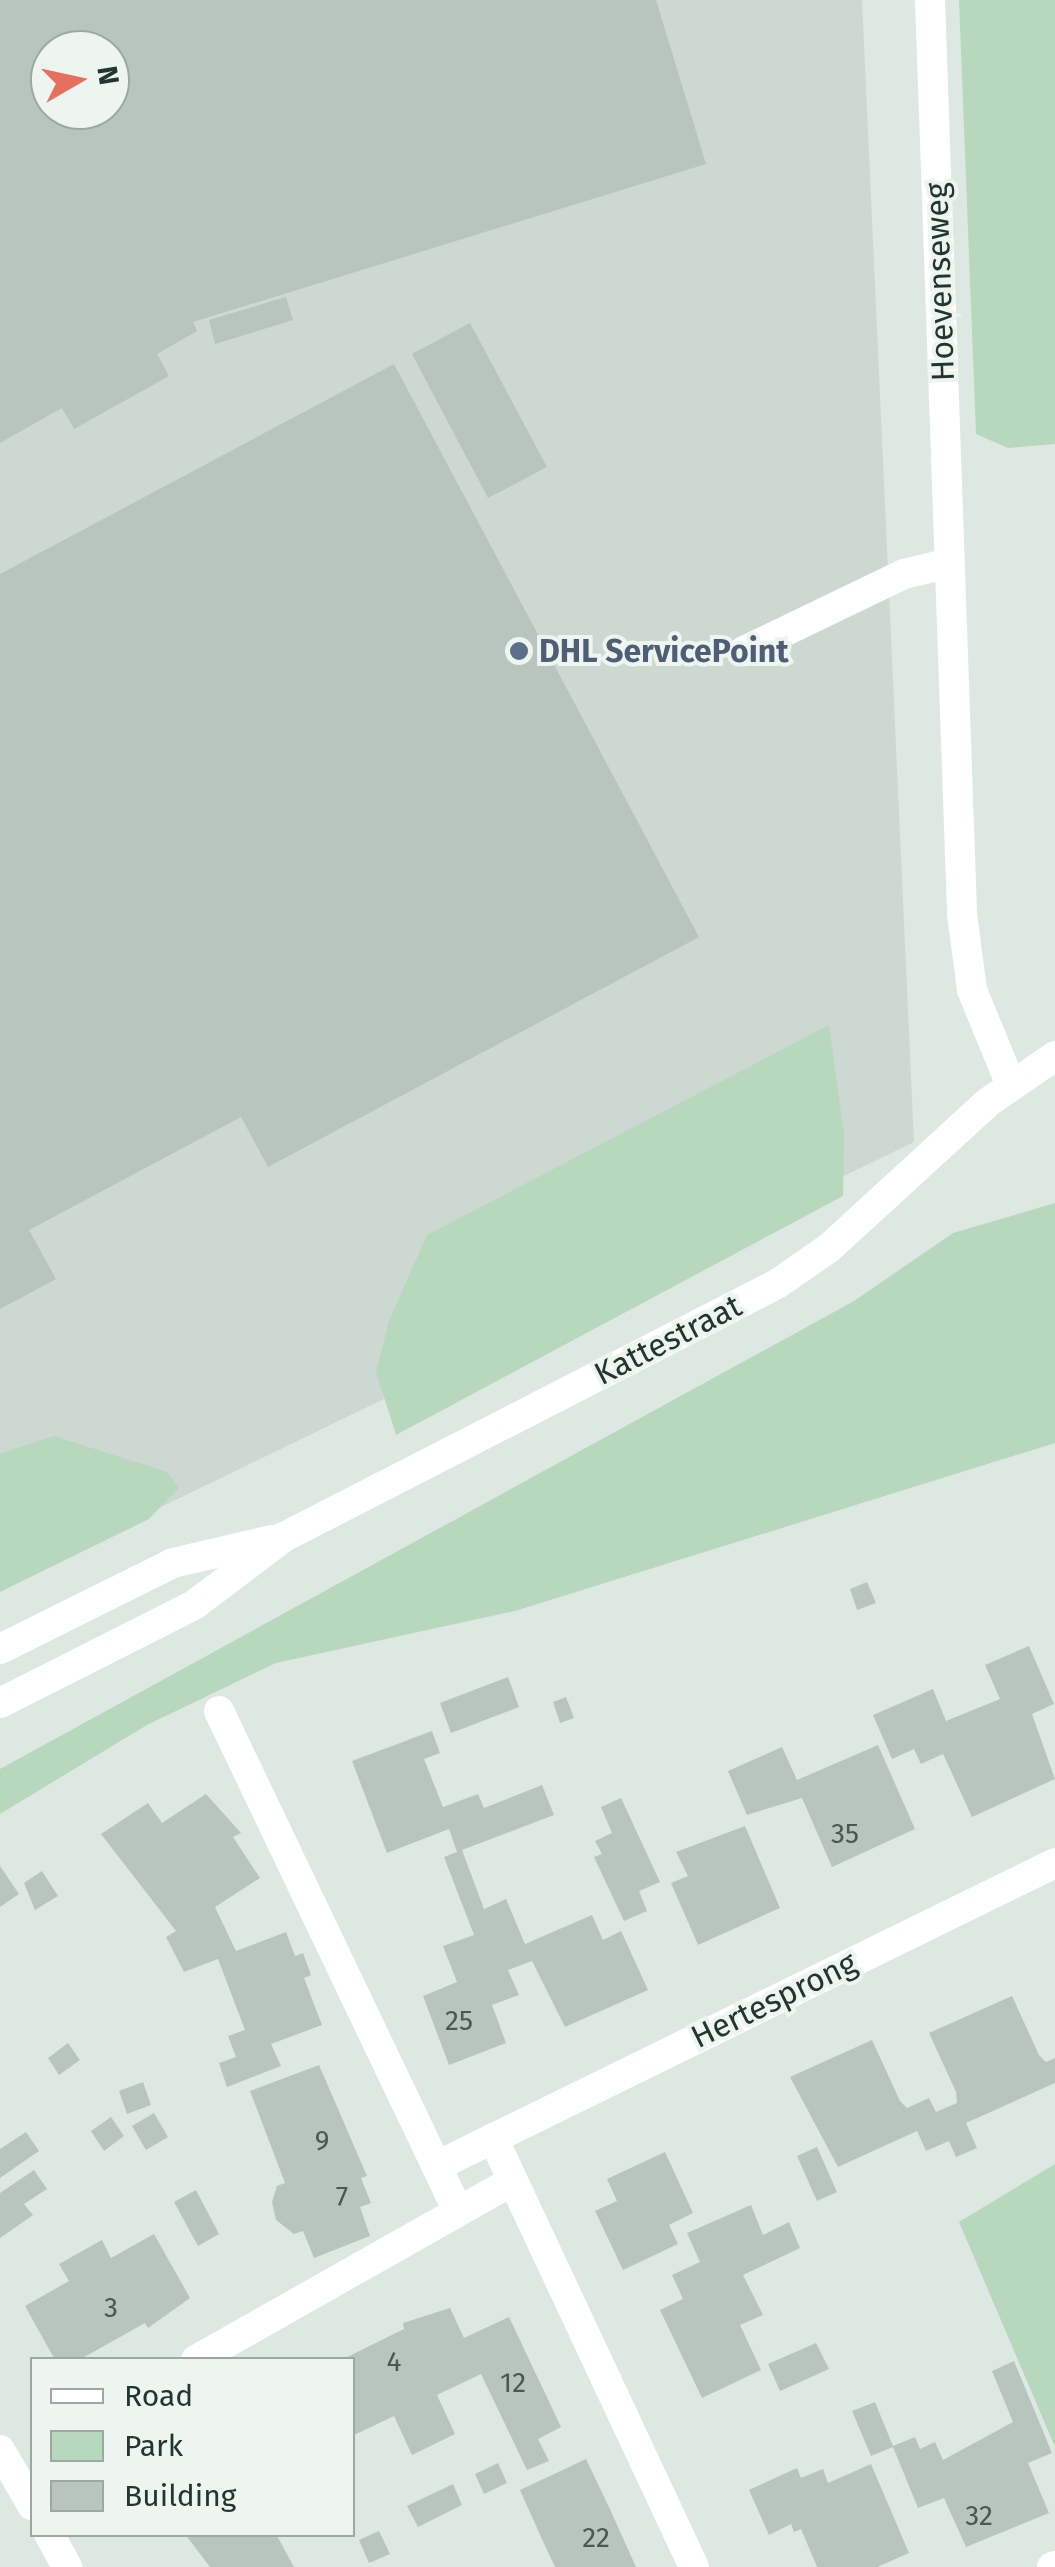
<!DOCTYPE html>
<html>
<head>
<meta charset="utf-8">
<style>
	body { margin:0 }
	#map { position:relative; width:1055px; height:2567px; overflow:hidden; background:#dee8e2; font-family:"Fira Sans",sans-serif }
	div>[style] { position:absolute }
	.built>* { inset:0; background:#ccd8d1 }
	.green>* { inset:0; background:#b8d8bd }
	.building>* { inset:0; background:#b7c5be }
	.minor>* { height:30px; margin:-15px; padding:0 15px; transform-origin:15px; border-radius:15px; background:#fff }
	.dots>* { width:28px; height:28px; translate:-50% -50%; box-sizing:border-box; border:5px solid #eef5f1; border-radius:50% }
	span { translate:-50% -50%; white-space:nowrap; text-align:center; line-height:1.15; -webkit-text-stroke:8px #eef5f1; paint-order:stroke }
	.number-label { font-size:28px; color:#465a52 }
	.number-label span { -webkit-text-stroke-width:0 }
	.street-label { font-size:32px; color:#21362e }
	.service-label { font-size:32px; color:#4e5e75; font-weight:700 }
	.left { translate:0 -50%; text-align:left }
	.legend { position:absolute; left:30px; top:2357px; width:325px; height:180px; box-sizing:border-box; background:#eef5f1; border:2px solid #9ca9a3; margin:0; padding:12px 18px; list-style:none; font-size:30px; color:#21362e }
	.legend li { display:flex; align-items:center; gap:20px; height:50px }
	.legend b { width:50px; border:2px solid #9ca9a3 }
	.north { position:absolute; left:30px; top:30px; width:100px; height:100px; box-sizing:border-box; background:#eef5f1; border:2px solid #9ca9a3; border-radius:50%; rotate:81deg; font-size:28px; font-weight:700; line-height:40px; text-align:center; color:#21362e }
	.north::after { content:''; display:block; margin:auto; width:35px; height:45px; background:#e5705f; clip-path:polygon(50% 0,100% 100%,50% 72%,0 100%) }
</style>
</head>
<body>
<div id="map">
	<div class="built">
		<i style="clip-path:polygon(evenodd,0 0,862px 0,914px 1142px,0 1585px,0 0,50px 50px,110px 50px,110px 110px,50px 110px,50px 50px)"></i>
	</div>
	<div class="green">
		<i style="clip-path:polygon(959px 0,1055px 0,1055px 444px,1008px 448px,976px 434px)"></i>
		<i style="clip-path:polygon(829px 1025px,844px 1134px,843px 1196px,396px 1435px,376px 1372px,389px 1321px,427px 1235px)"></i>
		<i style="clip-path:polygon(1055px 1203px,1055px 1443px,515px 1611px,276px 1663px,147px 1725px,0 1814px,0 1769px,854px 1301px,953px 1233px)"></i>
		<i style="clip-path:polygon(54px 1436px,167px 1472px,179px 1488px,149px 1519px,0 1592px,0 1454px)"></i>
		<i style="clip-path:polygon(1055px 2164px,1055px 2447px,959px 2222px)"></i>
	</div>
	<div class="building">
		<i style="clip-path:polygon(evenodd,0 0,656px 0,706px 164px,193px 322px,197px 331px,157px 354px,169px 376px,74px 429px,62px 408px,0 443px,0 0,50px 50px,110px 50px,110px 110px,50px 110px,50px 50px)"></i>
		<i style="clip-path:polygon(286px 297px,293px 320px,215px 344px,209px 320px)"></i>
		<i style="clip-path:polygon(470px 323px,547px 467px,488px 498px,412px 354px)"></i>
		<i style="clip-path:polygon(394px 364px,699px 937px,268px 1167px,241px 1117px,29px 1230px,56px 1279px,0 1309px,0 574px)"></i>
		<i style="clip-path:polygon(867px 1582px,876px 1603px,857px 1610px,850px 1589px)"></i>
		<i style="clip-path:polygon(1029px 1646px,1054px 1704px,1032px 1714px,1055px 1779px,972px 1817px,943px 1754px,921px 1764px,914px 1749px,892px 1759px,873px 1715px,933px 1689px,946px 1721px,1000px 1699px,985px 1665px)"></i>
		<i style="clip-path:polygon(508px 1677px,519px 1707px,451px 1733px,440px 1703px)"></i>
		<i style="clip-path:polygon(566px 1697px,574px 1718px,560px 1723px,553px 1702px)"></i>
		<i style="clip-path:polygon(432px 1731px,440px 1753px,424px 1759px,443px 1807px,478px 1794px,484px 1808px,542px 1785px,554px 1815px,462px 1850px,484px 1909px,506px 1899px,525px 1944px,592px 1915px,603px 1940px,621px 1931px,648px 1990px,565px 2027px,532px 1961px,508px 1970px,519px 1995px,492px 2005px,506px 2043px,449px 2065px,423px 1996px,457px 1982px,443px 1946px,474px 1935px,444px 1857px,457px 1852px,449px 1829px,387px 1853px,352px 1761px)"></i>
		<i style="clip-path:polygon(878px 1745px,915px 1829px,832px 1867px,802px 1798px,747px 1815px,728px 1771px,782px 1747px,797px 1780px)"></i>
		<i style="clip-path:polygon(206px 1794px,241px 1833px,233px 1837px,260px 1878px,215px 1907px,236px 1951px,286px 1932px,295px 1956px,303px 1953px,311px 1975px,304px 1978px,322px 2025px,271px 2044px,281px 2066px,227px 2087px,219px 2063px,236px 2057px,228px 2036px,245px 2030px,218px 1959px,184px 1972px,166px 1937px,176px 1931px,101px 1834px,148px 1803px,162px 1823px)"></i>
		<i style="clip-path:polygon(621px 1798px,660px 1882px,639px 1891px,647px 1911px,624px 1921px,594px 1857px,602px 1854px,595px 1841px,612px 1833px,601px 1807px)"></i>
		<i style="clip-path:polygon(745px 1826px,780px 1908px,698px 1945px,671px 1883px,688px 1876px,676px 1852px)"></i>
		<i style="clip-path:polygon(0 1866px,19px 1894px,0 1907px)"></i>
		<i style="clip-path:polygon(42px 1871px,58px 1896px,35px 1910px,24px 1883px)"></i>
		<i style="clip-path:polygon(1012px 1996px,1039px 2055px,1046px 2062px,1055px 2058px,1055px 2083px,966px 2123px,977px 2148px,956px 2157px,949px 2141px,926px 2151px,917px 2131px,838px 2167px,790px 2077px,872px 2040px,900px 2101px,907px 2108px,929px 2098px,936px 2112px,957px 2103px,956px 2092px,929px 2033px)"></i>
		<i style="clip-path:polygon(68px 2043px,80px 2060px,59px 2075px,48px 2058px)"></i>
		<i style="clip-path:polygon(319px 2065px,367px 2176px,361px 2178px,371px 2203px,360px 2207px,370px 2236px,314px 2258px,303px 2231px,294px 2234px,276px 2220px,272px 2202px,277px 2186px,285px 2183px,250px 2091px)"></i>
		<i style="clip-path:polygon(143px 2082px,151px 2105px,127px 2114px,119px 2091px)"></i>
		<i style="clip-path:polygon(154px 2113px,168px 2137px,146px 2150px,132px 2126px)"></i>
		<i style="clip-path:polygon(111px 2117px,124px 2136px,104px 2151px,91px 2131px)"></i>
		<i style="clip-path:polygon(26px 2132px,39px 2151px,0 2178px,0 2149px)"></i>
		<i style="clip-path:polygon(817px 2147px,837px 2192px,817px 2201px,797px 2156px)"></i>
		<i style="clip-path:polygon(665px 2152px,693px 2213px,669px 2225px,678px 2244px,623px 2270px,595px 2211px,617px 2201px,607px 2179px)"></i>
		<i style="clip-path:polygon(34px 2170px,47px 2189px,24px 2204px,33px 2215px,0 2238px,0 2193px)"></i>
		<i style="clip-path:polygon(196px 2190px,219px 2234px,198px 2246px,174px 2202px)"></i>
		<i style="clip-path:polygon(751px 2205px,763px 2235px,789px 2222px,800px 2248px,743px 2275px,763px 2315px,740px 2325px,761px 2370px,702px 2398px,660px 2310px,683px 2299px,672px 2275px,700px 2262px,687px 2233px)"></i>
		<i style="clip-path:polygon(154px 2234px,190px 2298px,148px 2328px,145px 2323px,79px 2360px,55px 2360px,25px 2306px,69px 2281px,59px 2264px,102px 2240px,111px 2258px)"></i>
		<i style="clip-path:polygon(450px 2308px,464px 2338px,509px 2317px,561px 2427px,538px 2439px,549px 2461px,527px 2470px,481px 2374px,437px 2395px,455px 2434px,412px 2455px,394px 2416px,352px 2436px,352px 2360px,341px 2360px,404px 2329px,403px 2323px)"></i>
		<i style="clip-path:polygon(816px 2343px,829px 2369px,780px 2391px,768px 2364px)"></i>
		<i style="clip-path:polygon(1014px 2361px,1052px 2453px,1028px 2463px,1049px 2513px,966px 2547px,944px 2498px,918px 2508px,893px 2447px,871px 2456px,852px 2411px,875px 2402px,893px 2446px,915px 2437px,920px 2449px,935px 2442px,943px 2460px,1013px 2422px,992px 2371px)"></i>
		<i style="clip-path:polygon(586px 2459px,608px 2505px,636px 2567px,555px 2567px,541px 2537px,520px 2490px)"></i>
		<i style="clip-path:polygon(498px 2463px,507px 2483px,484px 2494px,475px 2474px)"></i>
		<i style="clip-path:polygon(871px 2464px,909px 2553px,877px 2567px,817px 2567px,801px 2529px,794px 2532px,791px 2524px,769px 2535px,749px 2490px,797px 2468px,801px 2478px,823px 2469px,828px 2483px)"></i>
		<i style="clip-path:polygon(453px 2484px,462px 2505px,418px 2527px,407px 2506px)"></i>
		<i style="clip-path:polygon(379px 2531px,390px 2554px,369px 2563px,359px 2540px)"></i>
		<i style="clip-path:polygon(185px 2534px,276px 2534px,294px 2567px,210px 2567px)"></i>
	</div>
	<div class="minor">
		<i style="left:930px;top:0;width:915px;rotate:87.99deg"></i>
		<i style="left:962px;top:914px;width:77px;rotate:82.5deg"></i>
		<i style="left:972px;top:990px;width:103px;rotate:67.7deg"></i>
		<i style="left:744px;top:651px;width:178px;rotate:-25.7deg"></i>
		<i style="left:904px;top:574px;width:46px;rotate:-13.7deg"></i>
		<i style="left:0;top:1649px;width:193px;rotate:-26.4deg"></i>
		<i style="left:173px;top:1563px;width:102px;rotate:-13.1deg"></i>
		<i style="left:0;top:1703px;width:217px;rotate:-26.8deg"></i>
		<i style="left:194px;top:1605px;width:113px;rotate:-37.1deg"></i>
		<i style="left:284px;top:1537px;width:554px;rotate:-27.17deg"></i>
		<i style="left:777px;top:1284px;width:63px;rotate:-34.7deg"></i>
		<i style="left:829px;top:1248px;width:214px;rotate:-42.5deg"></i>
		<i style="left:987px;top:1103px;width:83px;rotate:-34.7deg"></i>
		<i style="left:219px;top:1711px;width:550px;rotate:64.46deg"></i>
		<i style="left:493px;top:2138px;width:474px;rotate:64.9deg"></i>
		<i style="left:437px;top:2166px;width:688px;rotate:-26.12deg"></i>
		<i style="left:196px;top:2360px;width:363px;rotate:-29.5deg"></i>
		<i style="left:0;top:2450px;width:64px;rotate:59.8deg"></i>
		<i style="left:49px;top:2534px;width:38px;rotate:61deg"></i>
		<i style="left:1052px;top:2567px;width:3px;rotate:-18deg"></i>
	</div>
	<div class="dots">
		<i style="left:519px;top:651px;background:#5c6f8a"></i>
	</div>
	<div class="number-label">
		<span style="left:845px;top:1834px">35</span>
		<span style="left:459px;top:2021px">25</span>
		<span style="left:322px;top:2141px">9</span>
		<span style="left:342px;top:2197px">7</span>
		<span style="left:111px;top:2308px">3</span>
		<span style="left:394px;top:2362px">4</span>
		<span style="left:513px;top:2383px">12</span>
		<span style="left:979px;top:2516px">32</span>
		<span style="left:596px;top:2538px">22</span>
	</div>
	<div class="street-label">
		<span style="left:940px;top:282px;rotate:-92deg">Hoevenseweg</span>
		<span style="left:668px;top:1340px;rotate:-27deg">Kattestraat</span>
		<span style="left:774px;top:2000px;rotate:-26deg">Hertesprong</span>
	</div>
	<div class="service-label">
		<span class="left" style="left:539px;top:651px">DHL ServicePoint</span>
	</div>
	<ul class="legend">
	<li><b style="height:12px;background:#fff"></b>Road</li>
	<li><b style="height:28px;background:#b8d8bd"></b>Park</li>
	<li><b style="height:28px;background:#b7c5be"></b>Building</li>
	</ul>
	<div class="north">N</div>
</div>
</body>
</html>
